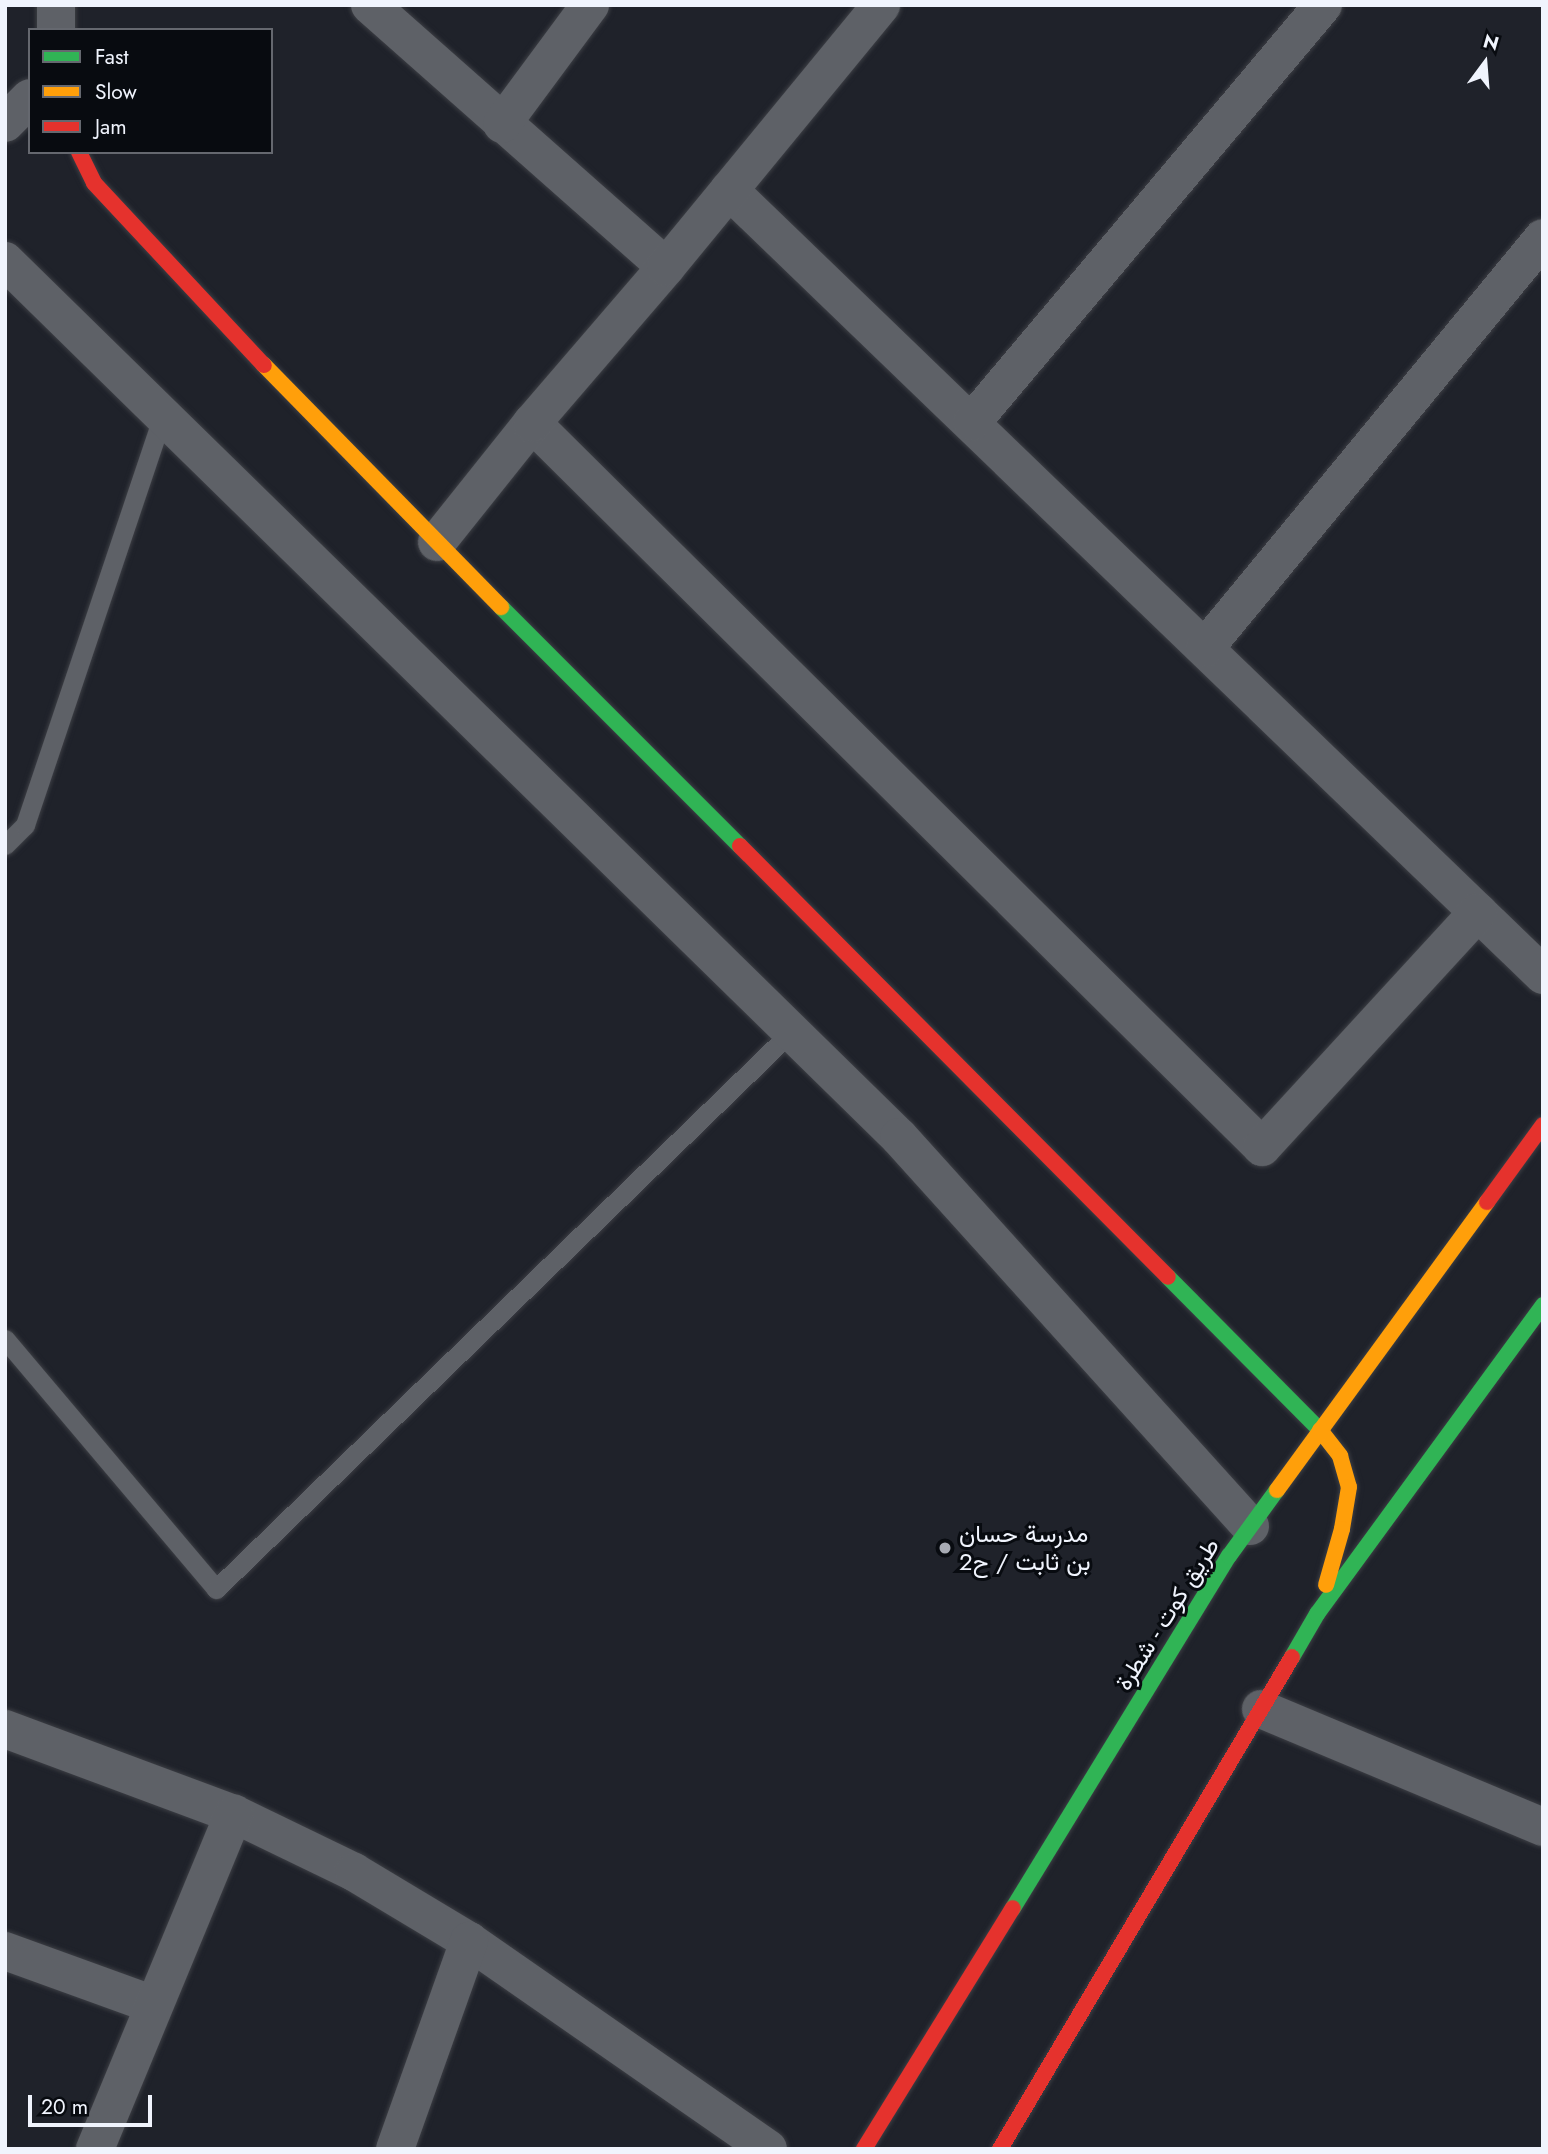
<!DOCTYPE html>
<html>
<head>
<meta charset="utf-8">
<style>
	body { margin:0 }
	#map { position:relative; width:1548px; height:2154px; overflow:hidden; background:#1f222a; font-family:Jost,Vazirmatn,sans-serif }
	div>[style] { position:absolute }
	.roads { filter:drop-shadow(0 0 2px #3c3e44) drop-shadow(0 0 2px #3c3e44) }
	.lane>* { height:19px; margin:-9.5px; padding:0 9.5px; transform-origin:9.5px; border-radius:9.5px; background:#5e6167 }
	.street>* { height:38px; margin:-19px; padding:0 19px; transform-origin:19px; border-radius:19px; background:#5e6167 }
	.fast>* { height:16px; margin:-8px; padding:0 8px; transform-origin:8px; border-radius:8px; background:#30b455 }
	.slow>* { height:16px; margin:-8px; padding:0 8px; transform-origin:8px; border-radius:8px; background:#ff9f0a }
	.jam>* { height:16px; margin:-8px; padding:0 8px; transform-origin:8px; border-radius:8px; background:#e5322d }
	.dots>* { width:19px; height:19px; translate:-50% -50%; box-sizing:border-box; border:4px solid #080b10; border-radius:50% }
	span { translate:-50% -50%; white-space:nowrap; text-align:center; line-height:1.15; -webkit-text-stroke:6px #080b10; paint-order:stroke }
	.poi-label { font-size:24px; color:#f0f4fd }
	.left { translate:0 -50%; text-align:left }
	.street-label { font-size:24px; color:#f0f4fd }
	.frame { position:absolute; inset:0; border:7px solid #f0f4fd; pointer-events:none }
	.legend { position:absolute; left:28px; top:28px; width:245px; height:126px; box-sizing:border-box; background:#080b10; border:2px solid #65686f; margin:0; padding:9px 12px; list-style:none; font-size:21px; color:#f0f4fd }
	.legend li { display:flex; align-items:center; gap:14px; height:35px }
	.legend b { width:35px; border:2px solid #65686f }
	.north { position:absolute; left:1450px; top:28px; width:70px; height:70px; -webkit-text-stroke:5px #080b10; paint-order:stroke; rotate:16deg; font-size:19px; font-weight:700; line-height:28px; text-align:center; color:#f0f4fd }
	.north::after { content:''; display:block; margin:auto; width:24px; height:32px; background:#f0f4fd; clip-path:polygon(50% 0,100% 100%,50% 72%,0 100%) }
	.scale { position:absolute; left:28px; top:2095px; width:124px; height:32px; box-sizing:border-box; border:4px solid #f0f4fd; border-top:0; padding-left:9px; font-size:21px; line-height:24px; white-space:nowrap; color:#f0f4fd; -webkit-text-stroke:5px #080b10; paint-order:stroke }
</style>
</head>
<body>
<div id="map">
	<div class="roads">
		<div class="lane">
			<i style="left:5px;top:845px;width:28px;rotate:-45deg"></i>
			<i style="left:25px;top:825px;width:432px;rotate:-71.4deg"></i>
			<i style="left:5px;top:1339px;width:327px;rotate:49.8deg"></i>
			<i style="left:216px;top:1589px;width:801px;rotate:-44.09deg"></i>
		</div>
		<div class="street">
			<i style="left:56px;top:5px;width:25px;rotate:90deg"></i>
			<i style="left:370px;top:5px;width:395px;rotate:41.5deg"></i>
			<i style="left:5px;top:123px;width:35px;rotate:-45deg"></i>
			<i style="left:502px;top:124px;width:148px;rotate:-53.5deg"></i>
			<i style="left:729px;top:190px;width:1131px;rotate:43.96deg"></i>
			<i style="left:5px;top:261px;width:1252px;rotate:44.42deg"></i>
			<i style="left:899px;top:1137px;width:524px;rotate:47.94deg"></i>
			<i style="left:972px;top:422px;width:545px;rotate:-49.91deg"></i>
			<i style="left:532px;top:423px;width:1028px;rotate:44.76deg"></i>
			<i style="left:1262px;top:1147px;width:319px;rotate:-47.4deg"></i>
			<i style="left:437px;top:542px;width:152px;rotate:-51.4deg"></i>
			<i style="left:532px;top:423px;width:206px;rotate:-49.3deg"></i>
			<i style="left:666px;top:267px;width:339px;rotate:-50.6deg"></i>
			<i style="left:1205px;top:648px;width:531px;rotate:-50.5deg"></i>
			<i style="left:1261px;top:1709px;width:306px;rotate:22.7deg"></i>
			<i style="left:5px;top:1729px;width:244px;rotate:20.4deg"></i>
			<i style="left:234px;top:1814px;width:133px;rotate:25.8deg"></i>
			<i style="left:354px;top:1872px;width:134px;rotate:31deg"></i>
			<i style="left:469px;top:1941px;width:364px;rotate:34.8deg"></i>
			<i style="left:5px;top:1951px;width:158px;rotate:19.9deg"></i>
			<i style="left:95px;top:2149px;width:363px;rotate:-67.5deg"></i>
			<i style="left:395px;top:2149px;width:221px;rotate:-70.4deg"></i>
		</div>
		<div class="fast">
			<i style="left:501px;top:607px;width:338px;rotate:45deg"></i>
			<i style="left:1168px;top:1277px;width:216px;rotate:45.2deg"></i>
			<i style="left:1292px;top:1657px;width:50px;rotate:-59.8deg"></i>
			<i style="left:1317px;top:1614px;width:383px;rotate:-53.8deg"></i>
			<i style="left:1013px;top:1908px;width:413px;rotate:-58.5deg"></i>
			<i style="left:1229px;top:1556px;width:82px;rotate:-54deg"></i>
		</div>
		<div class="slow">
			<i style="left:264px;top:365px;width:339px;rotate:45.6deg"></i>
			<i style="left:1320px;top:1430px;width:33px;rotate:52deg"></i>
			<i style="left:1340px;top:1456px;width:32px;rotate:74deg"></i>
			<i style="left:1349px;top:1487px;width:43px;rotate:99.5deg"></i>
			<i style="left:1342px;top:1529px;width:58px;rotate:105.9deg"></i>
			<i style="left:1277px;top:1490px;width:356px;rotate:-53.9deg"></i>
		</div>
		<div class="jam">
			<i style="left:79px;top:152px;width:34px;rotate:64deg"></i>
			<i style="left:94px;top:183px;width:249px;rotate:47deg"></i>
			<i style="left:740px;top:846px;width:607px;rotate:45.2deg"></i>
			<i style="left:1487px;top:1202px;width:95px;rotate:-54deg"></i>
			<i style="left:864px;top:2149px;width:283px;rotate:-58.3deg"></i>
			<i style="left:1000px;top:2149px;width:572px;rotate:-59.31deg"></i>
		</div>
	</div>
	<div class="dots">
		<i style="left:945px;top:1548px;background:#a7aab3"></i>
	</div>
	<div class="poi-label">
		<span class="left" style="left:959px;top:1548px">مدرسة حسان<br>بن ثابت / ح2</span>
	</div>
	<div class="street-label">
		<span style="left:1167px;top:1614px;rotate:-58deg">طريق كوت - شطرة</span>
	</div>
	<div class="frame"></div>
	<ul class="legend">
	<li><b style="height:9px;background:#30b455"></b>Fast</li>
	<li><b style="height:9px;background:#ff9f0a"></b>Slow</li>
	<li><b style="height:9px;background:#e5322d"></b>Jam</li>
	</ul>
	<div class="north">N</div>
	<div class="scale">20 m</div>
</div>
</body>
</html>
